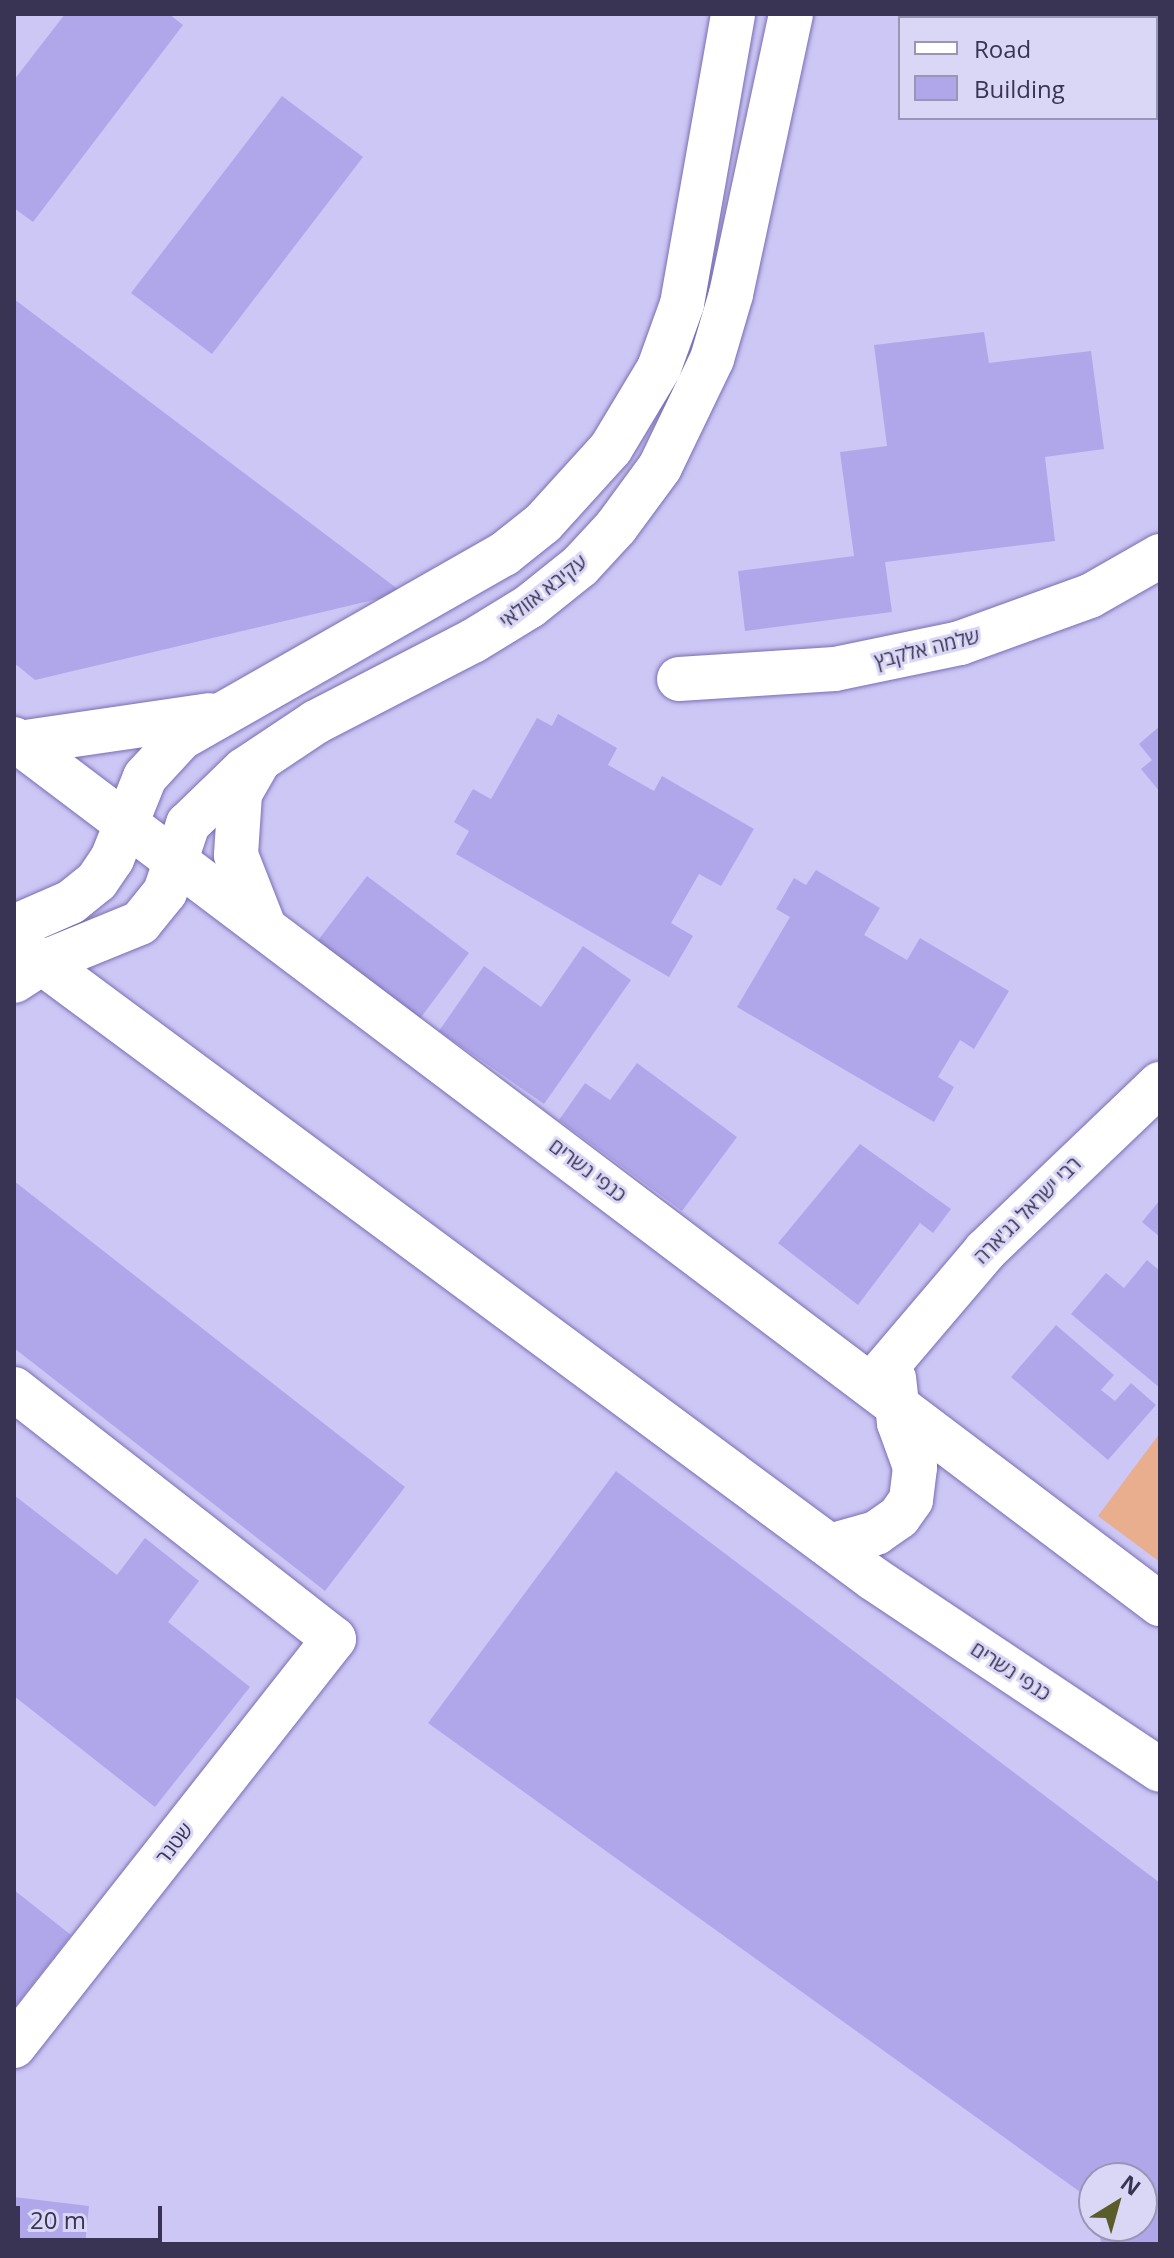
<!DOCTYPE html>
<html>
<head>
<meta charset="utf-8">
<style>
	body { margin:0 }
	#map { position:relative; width:1174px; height:2258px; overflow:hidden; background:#cdc7f5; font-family:"Open Sans",Heebo,sans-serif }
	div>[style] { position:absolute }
	.green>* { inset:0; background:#e8ae8e }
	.building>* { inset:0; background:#b0a7ea }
	.roads { filter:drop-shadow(0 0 2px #796eb4) drop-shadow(0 0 2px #796eb4) }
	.street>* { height:44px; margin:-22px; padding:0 22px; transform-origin:22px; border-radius:22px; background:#fff }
	.secondary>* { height:44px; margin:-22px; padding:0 22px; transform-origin:22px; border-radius:22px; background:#fff }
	span { translate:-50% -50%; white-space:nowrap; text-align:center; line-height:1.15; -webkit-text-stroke:6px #dad6f6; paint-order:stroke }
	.street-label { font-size:20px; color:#393453 }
	.frame { position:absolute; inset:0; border:16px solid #393453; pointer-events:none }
	.legend { position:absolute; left:898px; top:16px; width:260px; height:104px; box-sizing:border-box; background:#dad6f6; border:2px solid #9a95b5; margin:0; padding:10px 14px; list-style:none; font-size:24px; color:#393453 }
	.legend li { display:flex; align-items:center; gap:16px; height:40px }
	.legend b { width:40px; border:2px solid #9a95b5 }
	.north { position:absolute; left:1078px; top:2162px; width:80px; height:80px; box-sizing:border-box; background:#dad6f6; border:2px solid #9a95b5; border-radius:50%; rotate:37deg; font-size:22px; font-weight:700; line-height:32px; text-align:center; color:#393453 }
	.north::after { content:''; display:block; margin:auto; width:28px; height:36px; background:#5a5c29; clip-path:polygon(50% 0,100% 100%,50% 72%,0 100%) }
	.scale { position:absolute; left:16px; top:2206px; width:146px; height:36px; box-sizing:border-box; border:4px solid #393453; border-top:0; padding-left:10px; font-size:24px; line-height:28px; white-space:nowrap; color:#393453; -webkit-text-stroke:6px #dad6f6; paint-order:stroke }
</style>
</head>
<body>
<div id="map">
	<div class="green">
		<i style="clip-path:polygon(1160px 1433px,1160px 1562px,1098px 1516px)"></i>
	</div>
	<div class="building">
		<i style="clip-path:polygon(65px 14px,169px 14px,183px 25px,33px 222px,14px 208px,14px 80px)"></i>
		<i style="clip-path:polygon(990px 14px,1160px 14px,1158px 77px,1156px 18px,990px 18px)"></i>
		<i style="clip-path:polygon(282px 96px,363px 157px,212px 354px,131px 293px)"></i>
		<i style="clip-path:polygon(14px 299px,403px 593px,35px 680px,14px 663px)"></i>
		<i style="clip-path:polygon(984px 332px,989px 363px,1091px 351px,1104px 449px,1045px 457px,1055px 541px,885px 562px,892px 612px,745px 631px,738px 571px,854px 556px,840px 452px,887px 446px,874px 345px)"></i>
		<i style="clip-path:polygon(558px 714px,617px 748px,608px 765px,654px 791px,662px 776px,754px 829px,721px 886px,699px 874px,671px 923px,693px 936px,669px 977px,456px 854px,469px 831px,454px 822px,473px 789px,491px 799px,537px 718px,552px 726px)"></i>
		<i style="clip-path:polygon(1160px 726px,1160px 792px,1141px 769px,1152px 760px,1139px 744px)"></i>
		<i style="clip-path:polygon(816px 870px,880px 908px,864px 935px,907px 960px,920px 938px,1009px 991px,974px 1049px,960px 1040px,938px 1077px,954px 1087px,934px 1122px,737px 1007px,790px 917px,776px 909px,794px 878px,806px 885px)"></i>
		<i style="clip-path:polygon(367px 876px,469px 953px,419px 1020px,316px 943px)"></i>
		<i style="clip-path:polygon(583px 946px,631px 980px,544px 1104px,439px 1031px,484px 966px,541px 1007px)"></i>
		<i style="clip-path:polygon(637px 1063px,737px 1137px,682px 1211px,559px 1120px,585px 1083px,610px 1100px)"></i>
		<i style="clip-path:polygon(860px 1144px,951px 1209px,933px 1233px,920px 1223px,858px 1305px,778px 1243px)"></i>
		<i style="clip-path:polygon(14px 1181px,405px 1487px,325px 1591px,14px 1348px)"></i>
		<i style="clip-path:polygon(1160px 1200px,1160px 1237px,1142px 1222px)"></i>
		<i style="clip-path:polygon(1147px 1260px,1160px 1271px,1160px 1388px,1071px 1314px,1106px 1273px,1124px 1288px)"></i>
		<i style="clip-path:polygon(1056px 1325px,1114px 1375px,1101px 1390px,1115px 1401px,1131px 1383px,1156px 1405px,1108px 1460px,1011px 1377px)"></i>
		<i style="clip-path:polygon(616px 1471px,1160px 1883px,1160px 2244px,1101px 2244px,1099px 2226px,1142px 2226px,1142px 2178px,1094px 2178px,1094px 2202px,428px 1723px)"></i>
		<i style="clip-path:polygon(14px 1495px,117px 1575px,145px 1538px,199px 1581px,168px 1622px,250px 1687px,155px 1807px,14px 1696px)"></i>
		<i style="clip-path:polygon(14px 1890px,71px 1935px,14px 2008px)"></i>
		<i style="clip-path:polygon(14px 2197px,89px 2206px,85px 2244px,14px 2244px)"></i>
	</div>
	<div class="roads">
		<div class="street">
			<i style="left:679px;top:679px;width:156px;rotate:-3.7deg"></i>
			<i style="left:835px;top:669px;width:128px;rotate:-11.7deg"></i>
			<i style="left:960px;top:643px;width:138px;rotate:-19.9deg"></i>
			<i style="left:1090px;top:596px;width:81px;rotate:-29.7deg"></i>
			<i style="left:14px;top:981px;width:33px;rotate:-33deg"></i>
			<i style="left:872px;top:1384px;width:175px;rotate:-49.6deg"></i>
			<i style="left:985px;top:1251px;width:242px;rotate:-43.7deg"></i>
			<i style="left:14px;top:1389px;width:406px;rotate:38deg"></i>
			<i style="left:334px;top:1639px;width:518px;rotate:128.18deg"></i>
			<i style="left:830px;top:1546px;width:48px;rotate:-15.8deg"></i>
			<i style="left:876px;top:1533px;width:28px;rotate:-35deg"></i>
			<i style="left:899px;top:1517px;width:21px;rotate:-55deg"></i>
			<i style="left:911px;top:1500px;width:33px;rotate:-83deg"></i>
			<i style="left:915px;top:1467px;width:47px;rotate:-110deg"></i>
			<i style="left:899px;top:1423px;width:45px;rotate:-96.3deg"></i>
		</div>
		<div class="secondary">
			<i style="left:14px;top:739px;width:1436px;rotate:37.05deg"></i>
			<i style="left:19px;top:743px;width:193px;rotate:-8.3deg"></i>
			<i style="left:257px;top:764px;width:34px;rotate:120deg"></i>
			<i style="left:240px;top:794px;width:61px;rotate:93.8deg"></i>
			<i style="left:236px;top:855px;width:74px;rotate:68.6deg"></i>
			<i style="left:14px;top:927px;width:62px;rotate:-23.7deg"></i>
			<i style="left:71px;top:902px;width:33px;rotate:-39deg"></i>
			<i style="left:97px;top:881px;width:27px;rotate:-56deg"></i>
			<i style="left:112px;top:859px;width:88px;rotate:-68.1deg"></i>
			<i style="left:145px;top:777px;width:53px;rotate:-47.3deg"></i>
			<i style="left:181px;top:738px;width:372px;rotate:-29.7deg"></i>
			<i style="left:504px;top:554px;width:50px;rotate:-38.5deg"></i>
			<i style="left:543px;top:523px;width:101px;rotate:-47.8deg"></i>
			<i style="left:611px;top:448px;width:93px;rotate:-59deg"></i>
			<i style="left:659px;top:368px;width:68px;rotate:-70.2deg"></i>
			<i style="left:682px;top:304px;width:294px;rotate:-80deg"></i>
			<i style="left:14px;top:942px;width:1070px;rotate:36.53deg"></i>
			<i style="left:874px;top:1579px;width:344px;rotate:33.7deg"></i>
			<i style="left:42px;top:963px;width:106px;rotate:-22.2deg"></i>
			<i style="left:140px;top:923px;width:40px;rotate:-51deg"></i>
			<i style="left:165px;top:892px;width:72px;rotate:-71.3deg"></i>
			<i style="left:188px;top:824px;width:78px;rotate:-44deg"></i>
			<i style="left:244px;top:770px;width:87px;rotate:-33.7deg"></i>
			<i style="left:316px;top:722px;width:177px;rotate:-27.3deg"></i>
			<i style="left:473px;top:641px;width:67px;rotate:-31.6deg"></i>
			<i style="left:530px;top:606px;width:64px;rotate:-38.7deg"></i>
			<i style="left:580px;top:566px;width:53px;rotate:-47.3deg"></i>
			<i style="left:616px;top:527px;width:74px;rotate:-53.7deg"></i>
			<i style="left:660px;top:467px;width:120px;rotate:-64.3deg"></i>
			<i style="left:712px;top:359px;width:68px;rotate:-73.7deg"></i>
			<i style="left:731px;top:294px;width:286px;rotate:-77.9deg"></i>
		</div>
	</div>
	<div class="street-label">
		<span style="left:543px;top:591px;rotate:-38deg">עקיבא אזולאי</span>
		<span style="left:927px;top:648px;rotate:-14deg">שלמה אלקבץ</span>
		<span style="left:588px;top:1170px;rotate:37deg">כנפי נשרים</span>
		<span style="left:1027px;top:1210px;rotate:-45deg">רבי ישראל נג'ארה</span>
		<span style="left:1011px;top:1671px;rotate:33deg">כנפי נשרים</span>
		<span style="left:174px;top:1843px;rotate:-52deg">שטנר</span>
	</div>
	<div class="frame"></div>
	<ul class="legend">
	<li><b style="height:10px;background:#fff"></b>Road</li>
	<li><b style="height:22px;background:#b0a7ea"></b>Building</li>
	</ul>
	<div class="north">N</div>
	<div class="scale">20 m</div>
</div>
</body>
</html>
